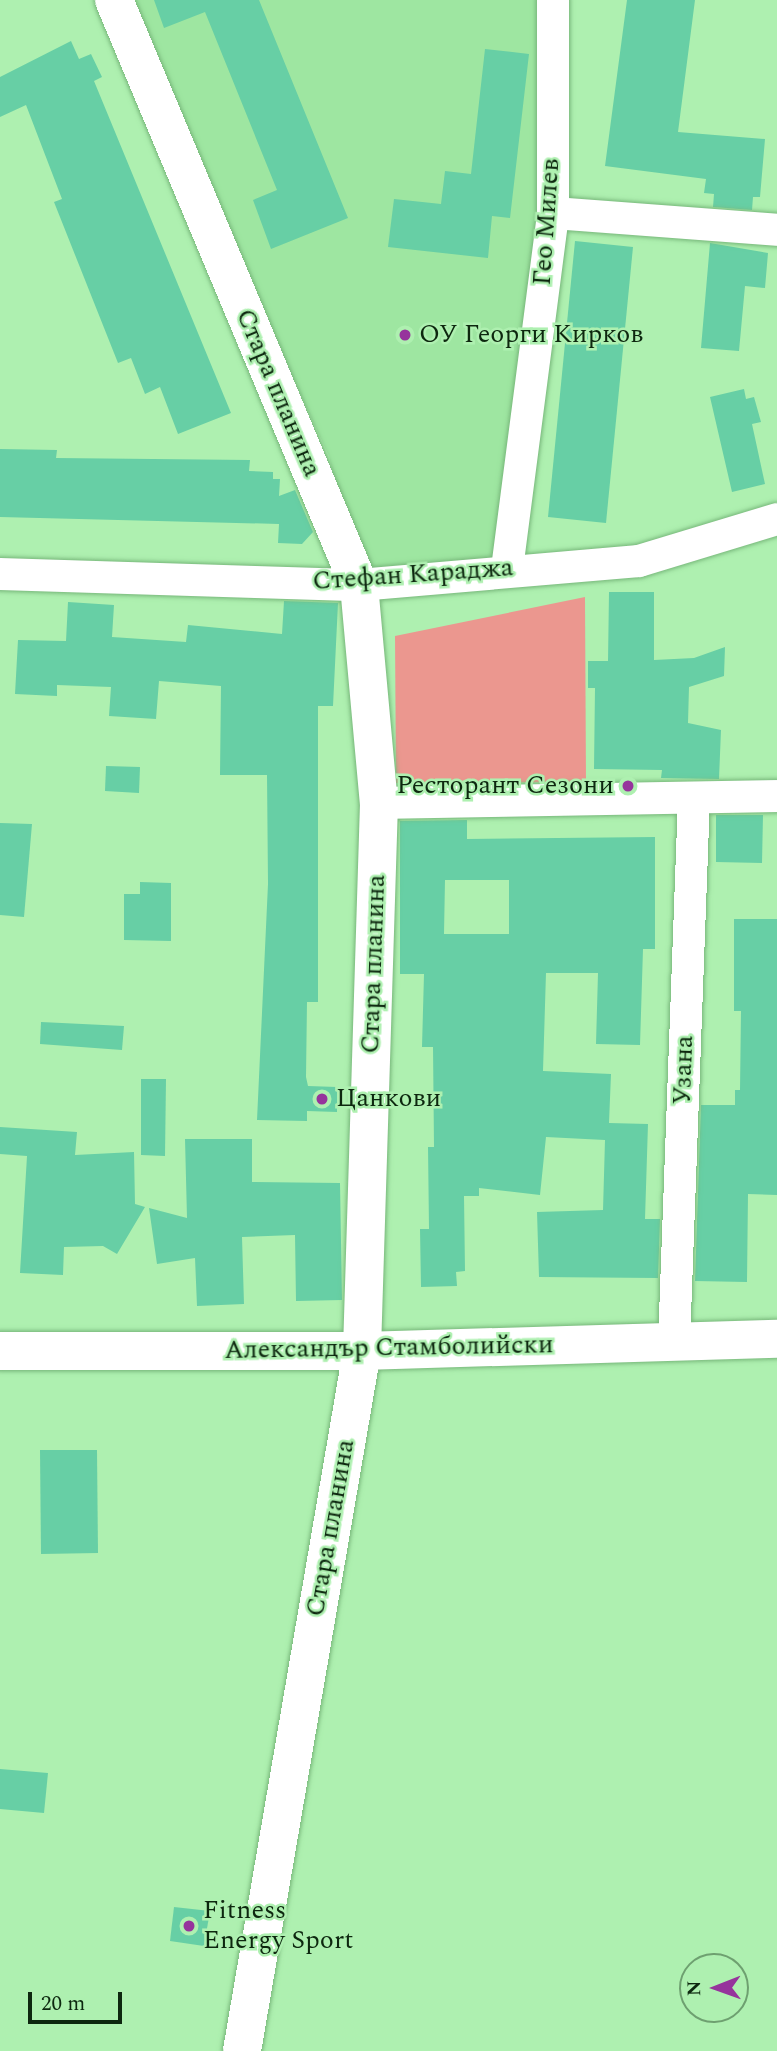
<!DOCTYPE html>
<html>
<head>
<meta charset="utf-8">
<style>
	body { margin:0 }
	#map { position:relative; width:777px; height:2051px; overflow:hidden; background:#aef0b0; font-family:Spectral,serif }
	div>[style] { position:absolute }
	.built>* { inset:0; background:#9ee6a1 }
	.green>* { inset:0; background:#eb978f }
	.building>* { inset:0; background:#67cfa5 }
	.roads { filter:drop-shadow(0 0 2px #77b77a) drop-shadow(0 0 2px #77b77a) }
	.minor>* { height:32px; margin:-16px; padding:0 16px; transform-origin:16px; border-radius:16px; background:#fff }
	.tertiary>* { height:38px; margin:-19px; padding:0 19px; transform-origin:19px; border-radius:19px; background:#fff }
	.secondary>* { height:38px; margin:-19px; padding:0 19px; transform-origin:19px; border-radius:19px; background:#fff }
	.dots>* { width:19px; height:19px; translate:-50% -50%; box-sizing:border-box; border:4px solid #aef0b0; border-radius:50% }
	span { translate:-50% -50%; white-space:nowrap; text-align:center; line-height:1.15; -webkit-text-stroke:5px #aef0b0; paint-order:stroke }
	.street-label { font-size:26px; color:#0d270f }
	.poi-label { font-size:26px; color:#0d270f }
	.left { translate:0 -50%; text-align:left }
	.right { translate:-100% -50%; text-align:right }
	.north { position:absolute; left:679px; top:1953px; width:70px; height:70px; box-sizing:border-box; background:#aef0b0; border:2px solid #6ea070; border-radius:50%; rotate:269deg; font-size:19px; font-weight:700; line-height:28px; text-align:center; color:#0d270f }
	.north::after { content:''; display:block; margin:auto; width:24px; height:32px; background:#96349c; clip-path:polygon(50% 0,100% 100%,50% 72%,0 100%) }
	.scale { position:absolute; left:28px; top:1992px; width:94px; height:32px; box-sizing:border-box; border:4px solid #0d270f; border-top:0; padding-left:9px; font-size:21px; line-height:24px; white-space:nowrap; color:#0d270f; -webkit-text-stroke:5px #aef0b0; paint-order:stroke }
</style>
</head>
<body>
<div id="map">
	<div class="built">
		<i style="clip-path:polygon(119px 0,562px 0,507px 569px,359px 585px,329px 456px)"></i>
	</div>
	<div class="green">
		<i style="clip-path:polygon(585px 597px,586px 782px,396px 783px,395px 636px)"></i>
	</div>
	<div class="building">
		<i style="clip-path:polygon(154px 0,259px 0,348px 218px,271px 249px,253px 200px,277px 190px,205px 12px,164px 28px)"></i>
		<i style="clip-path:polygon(627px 0,695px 0,678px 132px,765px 139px,760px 197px,753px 197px,752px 210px,713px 207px,714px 194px,704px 193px,706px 179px,605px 166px)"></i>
		<i style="clip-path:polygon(71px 41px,79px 59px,91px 54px,102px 77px,94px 81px,231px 413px,178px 434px,160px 387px,145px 394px,131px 358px,118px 363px,54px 202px,62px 199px,26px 105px,0 117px,0 77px)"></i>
		<i style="clip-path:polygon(485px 49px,529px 54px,510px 218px,492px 216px,488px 258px,388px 247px,394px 199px,441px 204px,445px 171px,471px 174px)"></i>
		<i style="clip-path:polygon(575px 241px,633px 247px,606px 523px,548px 517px)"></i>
		<i style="clip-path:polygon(710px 243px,768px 253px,765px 288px,745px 286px,739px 351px,701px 348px)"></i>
		<i style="clip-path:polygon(744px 389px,746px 399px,754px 397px,761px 422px,752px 424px,765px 484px,732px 492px,710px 397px)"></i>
		<i style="clip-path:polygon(0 449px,57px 450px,56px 458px,250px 460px,249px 471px,273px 472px,273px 479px,280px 479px,279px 496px,295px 490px,313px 532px,302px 544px,278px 543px,279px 524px,0 517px)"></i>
		<i style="clip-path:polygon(609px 592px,654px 592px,654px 660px,694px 658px,725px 647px,724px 676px,689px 687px,688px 723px,721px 730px,719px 779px,661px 778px,662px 770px,594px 769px,595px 688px,588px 688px,588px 661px,608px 661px)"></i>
		<i style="clip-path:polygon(284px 601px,338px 603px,333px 706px,318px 706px,318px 1002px,307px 1002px,306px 1077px,308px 1086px,337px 1087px,337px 1112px,307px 1111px,307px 1121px,257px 1120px,268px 884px,267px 775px,220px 775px,221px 686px,159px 681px,156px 719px,109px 716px,111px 687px,57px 685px,57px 696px,15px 694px,18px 640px,66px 641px,68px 602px,114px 605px,112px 637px,186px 642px,188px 625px,282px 634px)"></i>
		<i style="clip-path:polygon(106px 766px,140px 767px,139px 793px,105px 791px)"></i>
		<i style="clip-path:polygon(716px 815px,763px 815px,762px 863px,716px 862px)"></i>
		<i style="clip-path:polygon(evenodd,467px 820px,467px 839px,655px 837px,655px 949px,643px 949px,640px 1045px,596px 1044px,598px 973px,546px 973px,543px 1071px,611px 1074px,609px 1123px,648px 1124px,645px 1219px,660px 1219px,658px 1278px,539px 1277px,537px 1212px,603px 1210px,605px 1140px,546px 1137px,540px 1195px,479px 1188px,479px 1196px,464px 1196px,465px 1271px,456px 1272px,457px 1286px,421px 1287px,420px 1229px,429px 1229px,428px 1147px,434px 1147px,433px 1047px,422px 1047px,424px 974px,400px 974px,400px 821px,467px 820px,445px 880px,509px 880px,509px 934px,444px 934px,445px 880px)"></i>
		<i style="clip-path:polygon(0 823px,32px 824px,24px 917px,0 915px)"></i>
		<i style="clip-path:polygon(140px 882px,171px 883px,171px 941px,124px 940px,124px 894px,140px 894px)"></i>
		<i style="clip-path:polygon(734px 919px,777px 919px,777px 1195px,748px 1194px,747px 1282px,695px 1281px,701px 1105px,735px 1105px,735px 1090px,740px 1090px,741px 1011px,734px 1011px)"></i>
		<i style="clip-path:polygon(41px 1022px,124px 1026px,122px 1050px,40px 1044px)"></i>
		<i style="clip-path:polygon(141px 1079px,166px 1079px,165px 1156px,141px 1155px)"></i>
		<i style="clip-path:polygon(0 1127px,77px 1132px,75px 1155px,134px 1152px,135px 1204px,145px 1207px,117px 1254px,103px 1246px,64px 1247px,63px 1275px,20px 1273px,27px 1156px,0 1154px)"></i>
		<i style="clip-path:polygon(185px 1139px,252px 1139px,252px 1182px,340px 1183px,342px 1300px,296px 1301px,295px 1235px,242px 1237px,244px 1304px,197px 1306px,195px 1258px,157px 1264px,149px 1208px,187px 1218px)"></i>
		<i style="clip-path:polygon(40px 1450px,97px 1450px,98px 1553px,41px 1554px)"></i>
		<i style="clip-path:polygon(0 1769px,48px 1773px,44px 1813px,0 1809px)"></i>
		<i style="clip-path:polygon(174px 1907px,210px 1911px,204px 1946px,170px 1941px)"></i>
	</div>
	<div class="roads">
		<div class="minor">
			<i style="left:553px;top:213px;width:225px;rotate:4.3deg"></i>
			<i style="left:507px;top:569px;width:359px;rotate:-82.6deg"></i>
			<i style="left:553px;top:213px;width:213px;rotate:-90deg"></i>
			<i style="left:0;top:574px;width:359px;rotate:1.8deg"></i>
			<i style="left:359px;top:585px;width:281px;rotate:-4.9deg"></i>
			<i style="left:639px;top:561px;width:144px;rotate:-16.9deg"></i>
			<i style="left:379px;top:803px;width:398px;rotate:-1deg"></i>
			<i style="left:674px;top:1343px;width:545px;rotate:-87.9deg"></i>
		</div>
		<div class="tertiary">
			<i style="left:114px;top:0;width:634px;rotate:67.28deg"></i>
			<i style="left:359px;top:585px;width:219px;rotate:84.8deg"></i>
			<i style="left:379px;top:803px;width:548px;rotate:91.78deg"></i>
			<i style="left:362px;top:1351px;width:710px;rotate:99.73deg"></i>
		</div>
		<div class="secondary">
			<i style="left:0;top:1351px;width:362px"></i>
			<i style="left:362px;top:1351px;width:415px;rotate:-1.7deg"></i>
		</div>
	</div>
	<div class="dots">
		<i style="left:405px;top:335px;background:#96349c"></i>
		<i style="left:628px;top:786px;background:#96349c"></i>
		<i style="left:322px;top:1099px;background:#96349c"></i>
		<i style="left:189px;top:1926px;background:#96349c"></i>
	</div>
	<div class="street-label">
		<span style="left:547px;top:222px;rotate:-86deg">Гео Милев</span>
		<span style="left:278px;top:393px;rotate:67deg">Стара планина</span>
		<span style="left:413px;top:575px;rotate:-4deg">Стефан Караджа</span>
		<span style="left:374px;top:964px;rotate:-88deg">Стара планина</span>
		<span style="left:684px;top:1070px;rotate:-88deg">Узана</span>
		<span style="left:389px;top:1348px;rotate:-1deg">Александър Стамболийски</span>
		<span style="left:331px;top:1528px;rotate:-80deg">Стара планина</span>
	</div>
	<div class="poi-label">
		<span class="left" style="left:419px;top:335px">ОУ Георги Кирков</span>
		<span class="right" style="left:614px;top:786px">Ресторант Сезони</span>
		<span class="left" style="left:336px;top:1099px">Цанкови</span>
		<span class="left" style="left:203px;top:1926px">Fitness<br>Energy Sport</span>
	</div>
	<div class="north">N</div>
	<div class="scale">20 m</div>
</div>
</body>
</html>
